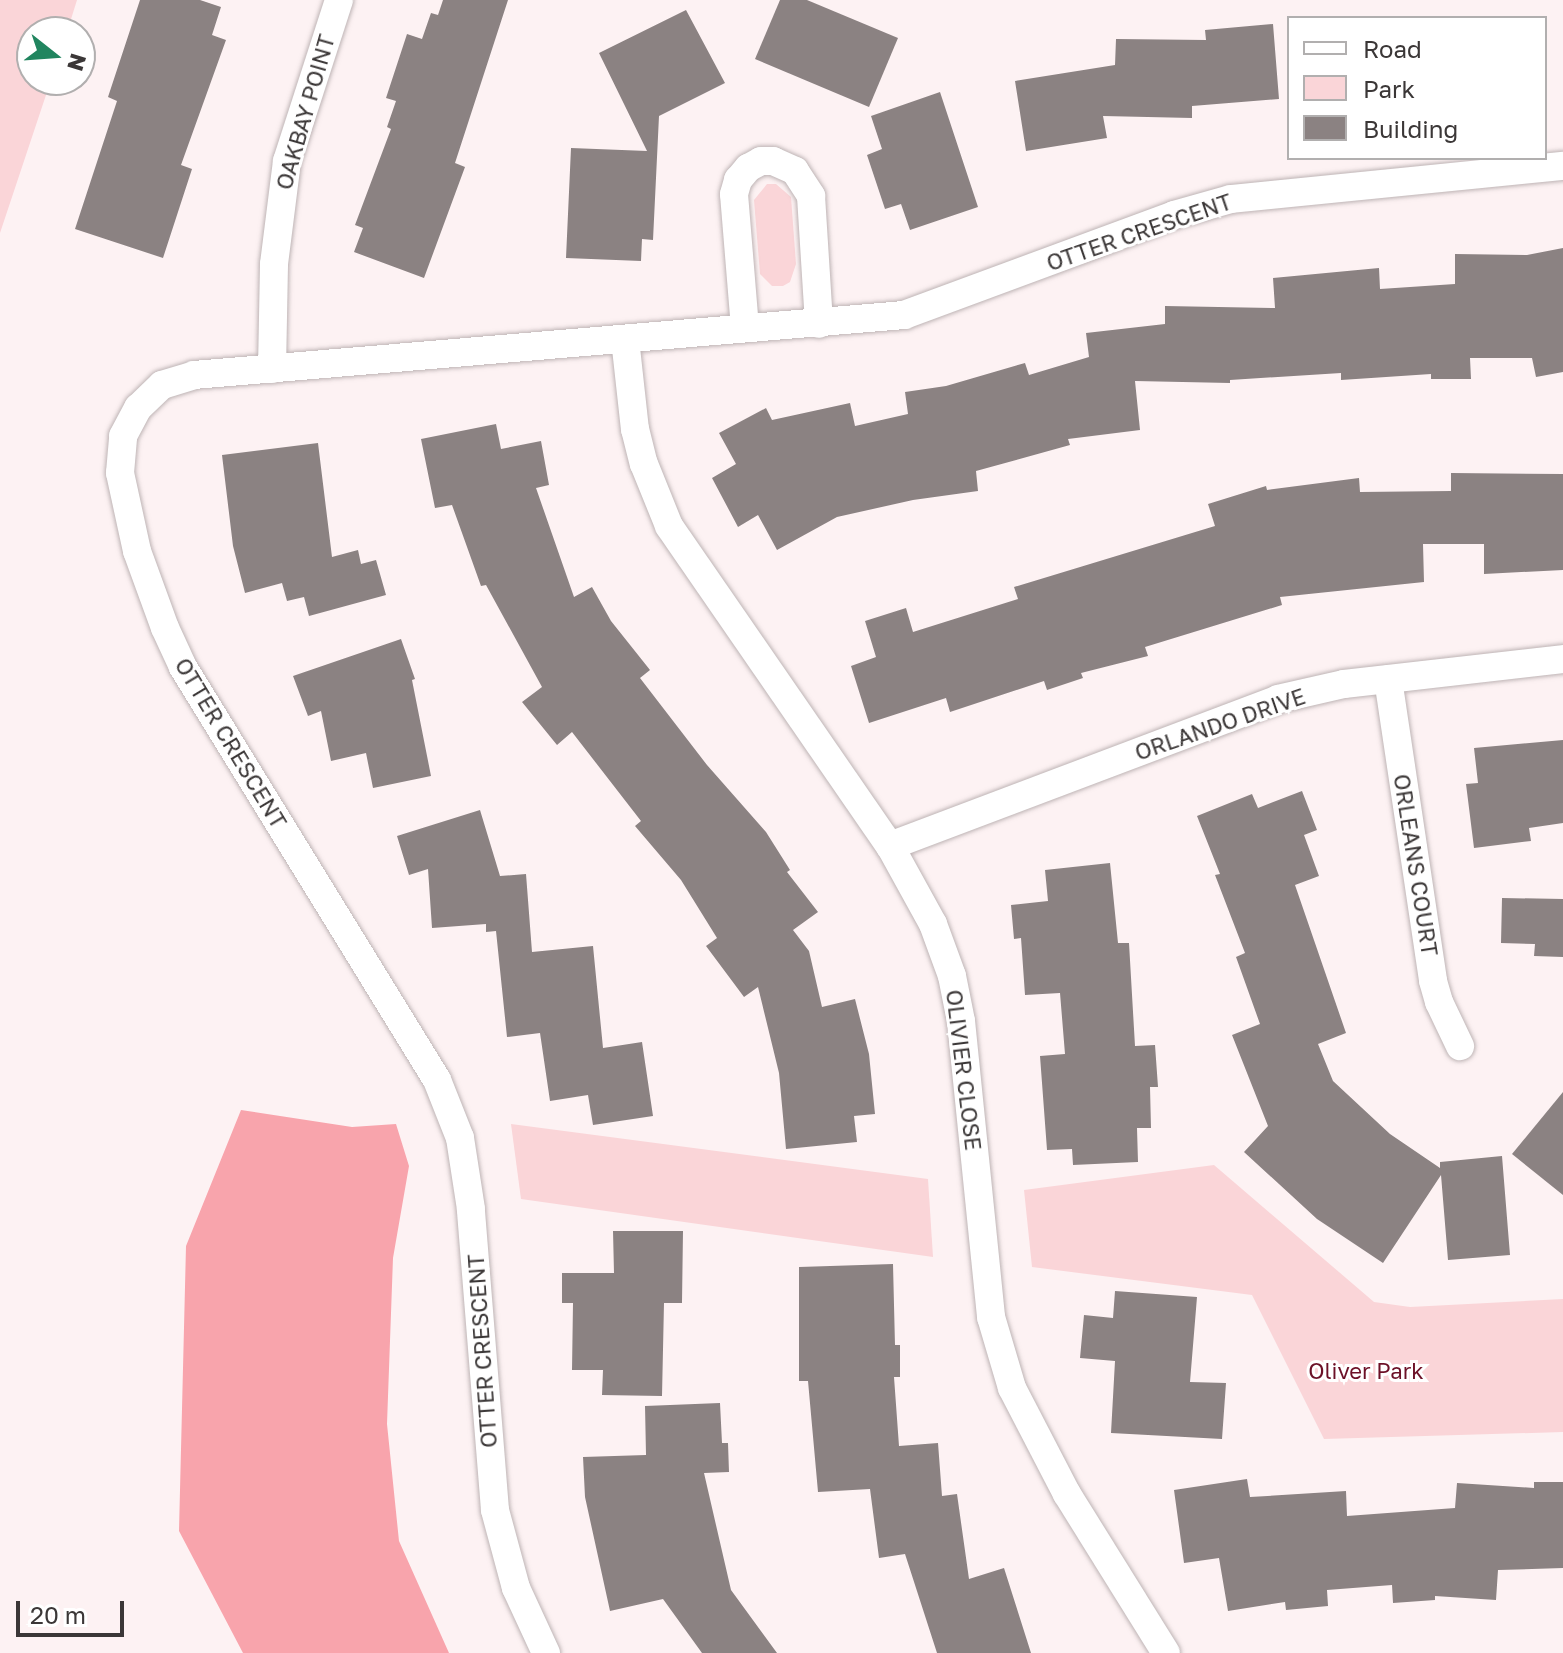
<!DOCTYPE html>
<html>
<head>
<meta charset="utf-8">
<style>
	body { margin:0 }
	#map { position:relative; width:1563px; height:1653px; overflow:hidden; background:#fdf2f3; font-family:"Golos Text",sans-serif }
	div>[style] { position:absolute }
	.green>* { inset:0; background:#fad5d8 }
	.forest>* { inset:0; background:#f8a4ac }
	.building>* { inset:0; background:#8b8282 }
	.roads { filter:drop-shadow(0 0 2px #beb4b5) drop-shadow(0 0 2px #beb4b5) }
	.minor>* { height:28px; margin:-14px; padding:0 14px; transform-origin:14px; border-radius:14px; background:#fff }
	span { translate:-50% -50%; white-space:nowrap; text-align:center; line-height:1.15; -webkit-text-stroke:6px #fff; paint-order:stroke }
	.street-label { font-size:22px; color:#3b3737 }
	.park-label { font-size:22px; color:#6c1027 }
	.legend { position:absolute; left:1287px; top:16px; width:260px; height:144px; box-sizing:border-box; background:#fff; border:2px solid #b1afaf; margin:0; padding:10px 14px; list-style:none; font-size:24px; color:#3b3737 }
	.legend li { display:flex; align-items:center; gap:16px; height:40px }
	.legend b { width:40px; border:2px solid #b1afaf }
	.north { position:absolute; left:16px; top:16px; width:80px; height:80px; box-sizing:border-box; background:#fff; border:2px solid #b1afaf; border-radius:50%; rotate:107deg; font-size:22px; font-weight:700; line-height:32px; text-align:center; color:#3b3737 }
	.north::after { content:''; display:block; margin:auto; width:28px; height:36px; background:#21855f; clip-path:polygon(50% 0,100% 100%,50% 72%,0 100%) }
	.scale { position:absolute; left:16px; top:1601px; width:108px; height:36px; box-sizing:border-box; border:4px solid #3b3737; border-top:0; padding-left:10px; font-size:24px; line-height:28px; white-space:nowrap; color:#3b3737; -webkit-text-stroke:6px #fff; paint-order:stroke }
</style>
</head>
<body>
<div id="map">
	<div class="green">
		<i style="clip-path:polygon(0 0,77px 0,67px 32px,32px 32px,32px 80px,51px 80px,0 233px)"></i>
		<i style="clip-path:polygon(767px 184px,776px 184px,791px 197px,796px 264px,790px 282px,783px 286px,772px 286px,760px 274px,754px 200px)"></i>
		<i style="clip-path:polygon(511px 1124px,928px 1179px,933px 1257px,521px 1199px)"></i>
		<i style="clip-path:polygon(1214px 1165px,1374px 1302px,1410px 1307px,1563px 1299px,1563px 1432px,1324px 1439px,1252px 1295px,1032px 1267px,1024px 1190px)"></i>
	</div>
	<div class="forest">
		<i style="clip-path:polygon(241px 1110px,352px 1127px,396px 1124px,409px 1166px,393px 1258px,387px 1424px,399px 1541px,449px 1653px,243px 1653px,179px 1531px,186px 1246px)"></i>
	</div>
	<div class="building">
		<i style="clip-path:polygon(140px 0,200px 0,221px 7px,212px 35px,226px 40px,181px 165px,192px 169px,163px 258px,75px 229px,117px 101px,108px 97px)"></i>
		<i style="clip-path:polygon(443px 0,508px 0,455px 163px,465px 167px,424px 278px,354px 252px,363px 228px,355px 225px,391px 129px,387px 127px,396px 101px,386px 98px,407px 34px,422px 39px,431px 13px,438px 15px)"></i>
		<i style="clip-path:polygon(780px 0,807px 0,898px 38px,869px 107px,755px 59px)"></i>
		<i style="clip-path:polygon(686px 10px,725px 83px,659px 116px,653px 240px,642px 239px,641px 261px,566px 258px,571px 148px,647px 151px,599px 53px)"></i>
		<i style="clip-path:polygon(1273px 24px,1279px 99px,1192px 106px,1192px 118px,1103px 116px,1107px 138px,1026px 151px,1015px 81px,1115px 65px,1116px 39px,1206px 40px,1205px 30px)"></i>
		<i style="clip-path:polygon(940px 92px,978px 207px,910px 230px,901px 204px,885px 209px,867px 155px,882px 149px,871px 116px)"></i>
		<i style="clip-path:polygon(1563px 248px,1563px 372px,1536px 377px,1532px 358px,1470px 358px,1471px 379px,1431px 379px,1431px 374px,1341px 380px,1341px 373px,1230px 380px,1230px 383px,1135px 381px,1140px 430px,1068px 439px,1070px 445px,976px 471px,978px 491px,913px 500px,837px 517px,777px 550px,758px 515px,738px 527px,712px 478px,736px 464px,719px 433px,766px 408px,772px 420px,850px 403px,855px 426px,908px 414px,905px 392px,946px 386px,1025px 363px,1029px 375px,1089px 357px,1086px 333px,1165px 324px,1165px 306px,1275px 308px,1273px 278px,1379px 268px,1380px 289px,1455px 284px,1455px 254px,1527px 255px)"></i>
		<i style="clip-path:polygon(496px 424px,501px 449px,541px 441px,549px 485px,536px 488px,574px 597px,592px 587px,611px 621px,650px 670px,640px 678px,707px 765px,766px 832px,790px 870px,787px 872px,818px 912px,793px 930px,809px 951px,822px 1007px,855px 999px,869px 1054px,875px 1114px,854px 1116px,857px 1142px,786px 1149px,779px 1073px,758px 987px,744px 997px,706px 946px,717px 938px,681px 880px,635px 826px,641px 821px,572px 732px,557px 745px,522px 702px,542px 687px,486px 585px,481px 586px,452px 505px,435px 508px,421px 439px)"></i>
		<i style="clip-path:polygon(318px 443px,332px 557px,358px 550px,361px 564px,376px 560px,386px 595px,309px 616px,304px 597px,287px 601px,282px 583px,245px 593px,233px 546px,222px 455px)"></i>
		<i style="clip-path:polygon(1451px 473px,1563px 474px,1563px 570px,1484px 574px,1484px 544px,1423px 544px,1424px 582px,1280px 597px,1282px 605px,1145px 647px,1148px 656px,1081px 673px,1083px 678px,1047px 690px,1044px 681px,950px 712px,946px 698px,869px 723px,851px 666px,876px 657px,865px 621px,906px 608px,913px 632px,1018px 599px,1014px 587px,1215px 526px,1208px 504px,1266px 486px,1267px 490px,1359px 478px,1360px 492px,1451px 491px)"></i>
		<i style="clip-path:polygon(401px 639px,415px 679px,412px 680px,431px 776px,373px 788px,366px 753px,331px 761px,321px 711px,308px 716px,293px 676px)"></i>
		<i style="clip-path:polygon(1563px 740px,1563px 823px,1529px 828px,1531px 841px,1474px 848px,1466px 784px,1478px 783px,1474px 748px)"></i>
		<i style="clip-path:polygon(1302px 791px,1317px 830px,1304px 835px,1319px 876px,1295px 885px,1346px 1033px,1318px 1044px,1333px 1081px,1390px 1134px,1440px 1168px,1440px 1162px,1502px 1156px,1510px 1255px,1448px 1260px,1441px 1175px,1383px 1263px,1317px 1219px,1244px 1152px,1268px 1126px,1232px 1035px,1260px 1024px,1236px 957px,1245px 953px,1215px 875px,1220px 874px,1197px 816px,1252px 794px,1258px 808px)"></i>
		<i style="clip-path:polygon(480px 810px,500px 876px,526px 874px,532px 952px,593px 946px,603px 1048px,642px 1042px,653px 1116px,593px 1125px,588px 1095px,550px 1101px,540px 1033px,507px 1037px,496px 931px,486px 932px,486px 924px,432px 928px,428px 869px,409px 875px,397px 836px)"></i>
		<i style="clip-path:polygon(1110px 863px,1118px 943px,1129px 943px,1135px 1046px,1155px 1045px,1158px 1087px,1150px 1087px,1151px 1128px,1137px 1128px,1138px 1162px,1073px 1165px,1072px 1149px,1047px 1150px,1040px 1056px,1065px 1054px,1060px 993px,1025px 995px,1021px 938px,1014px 939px,1011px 905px,1048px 901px,1045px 870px)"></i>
		<i style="clip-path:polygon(1502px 898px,1563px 899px,1563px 957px,1534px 956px,1535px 944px,1501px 943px)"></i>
		<i style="clip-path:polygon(1563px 1092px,1563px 1195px,1512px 1154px)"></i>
		<i style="clip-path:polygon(613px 1231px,683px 1231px,682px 1303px,664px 1303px,662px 1396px,602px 1395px,603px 1370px,572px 1370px,573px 1303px,562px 1303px,562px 1273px,614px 1273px)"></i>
		<i style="clip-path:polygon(893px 1264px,895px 1345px,900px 1345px,900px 1377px,894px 1377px,899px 1446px,938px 1443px,942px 1496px,957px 1494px,969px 1579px,1004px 1568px,1031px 1653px,937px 1653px,905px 1554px,879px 1558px,870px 1489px,818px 1492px,808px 1381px,799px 1381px,799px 1267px)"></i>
		<i style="clip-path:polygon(1115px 1291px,1197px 1297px,1190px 1382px,1226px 1383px,1222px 1439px,1111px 1433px,1115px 1361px,1080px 1358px,1084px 1315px,1113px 1318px)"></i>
		<i style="clip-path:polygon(720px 1403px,722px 1443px,728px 1443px,729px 1472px,704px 1473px,731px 1590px,777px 1653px,702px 1653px,663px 1599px,610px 1611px,585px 1497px,583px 1457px,646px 1455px,645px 1406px)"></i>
		<i style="clip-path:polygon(1247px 1479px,1250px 1497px,1346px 1491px,1347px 1516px,1455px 1508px,1457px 1483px,1534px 1488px,1534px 1482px,1563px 1482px,1563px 1568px,1498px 1570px,1496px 1600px,1435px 1596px,1435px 1600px,1393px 1603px,1392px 1585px,1327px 1590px,1328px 1606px,1286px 1610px,1285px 1602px,1228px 1611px,1219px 1558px,1184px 1563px,1174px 1490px)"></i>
	</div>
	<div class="roads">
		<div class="minor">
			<i style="left:745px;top:328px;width:134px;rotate:-94.7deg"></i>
			<i style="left:734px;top:194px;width:15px;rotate:-74deg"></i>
			<i style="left:738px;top:180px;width:16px;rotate:-50deg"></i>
			<i style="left:748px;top:168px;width:15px;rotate:-28deg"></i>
			<i style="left:761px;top:161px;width:12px"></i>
			<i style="left:773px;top:161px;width:24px;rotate:24deg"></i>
			<i style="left:795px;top:171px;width:30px;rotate:57deg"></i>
			<i style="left:811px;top:196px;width:128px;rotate:86.4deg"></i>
			<i style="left:625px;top:339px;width:91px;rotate:83.7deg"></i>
			<i style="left:635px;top:429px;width:36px;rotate:76deg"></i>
			<i style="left:644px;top:464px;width:67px;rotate:68deg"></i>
			<i style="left:669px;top:526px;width:389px;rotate:55.4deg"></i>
			<i style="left:890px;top:846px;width:89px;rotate:61.1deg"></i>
			<i style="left:933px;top:924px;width:55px;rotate:69.9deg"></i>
			<i style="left:952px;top:976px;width:46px;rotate:78.7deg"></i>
			<i style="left:961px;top:1021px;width:298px;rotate:84.2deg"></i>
			<i style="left:991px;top:1317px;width:74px;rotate:73.5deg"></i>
			<i style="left:1012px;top:1388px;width:119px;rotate:62.6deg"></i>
			<i style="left:1067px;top:1494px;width:187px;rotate:58.1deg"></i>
			<i style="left:272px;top:369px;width:105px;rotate:-88.9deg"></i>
			<i style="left:274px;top:264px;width:104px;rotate:-82.8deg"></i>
			<i style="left:287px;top:161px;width:169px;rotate:-72.1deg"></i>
			<i style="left:1388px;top:679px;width:305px;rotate:81.5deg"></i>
			<i style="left:1433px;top:981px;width:22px;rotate:74deg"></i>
			<i style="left:1439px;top:1002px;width:49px;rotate:64.5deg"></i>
			<i style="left:890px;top:846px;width:415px;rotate:-20.7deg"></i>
			<i style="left:1278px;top:699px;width:68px;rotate:-12.8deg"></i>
			<i style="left:1344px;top:684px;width:220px;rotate:-6.5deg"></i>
			<i style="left:546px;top:1653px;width:72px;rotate:-114.8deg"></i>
			<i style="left:516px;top:1588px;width:81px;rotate:-105.1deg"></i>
			<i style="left:495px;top:1510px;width:302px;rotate:-94.6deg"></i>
			<i style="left:471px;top:1209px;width:72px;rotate:-98.8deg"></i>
			<i style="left:460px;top:1138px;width:62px;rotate:-111.6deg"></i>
			<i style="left:437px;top:1080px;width:485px;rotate:-121.6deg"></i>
			<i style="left:183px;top:667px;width:43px;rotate:-114.8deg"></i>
			<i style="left:165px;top:628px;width:82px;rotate:-110deg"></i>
			<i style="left:137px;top:551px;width:80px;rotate:-102.3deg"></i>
			<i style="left:120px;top:473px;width:37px;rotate:-85deg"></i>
			<i style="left:123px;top:436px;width:32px;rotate:-62deg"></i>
			<i style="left:138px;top:408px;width:33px;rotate:-44deg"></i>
			<i style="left:162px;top:385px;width:34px;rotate:-17deg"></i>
			<i style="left:194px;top:375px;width:713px;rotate:-4.83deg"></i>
			<i style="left:904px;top:315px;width:288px;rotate:-20.3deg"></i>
			<i style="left:1174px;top:215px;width:59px;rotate:-15.7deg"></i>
			<i style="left:1231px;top:199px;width:334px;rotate:-5.7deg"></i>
		</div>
	</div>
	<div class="street-label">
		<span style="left:305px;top:112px;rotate:-74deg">OAKBAY POINT</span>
		<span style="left:1139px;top:232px;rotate:-19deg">OTTER CRESCENT</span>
		<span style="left:1220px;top:724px;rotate:-19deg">ORLANDO DRIVE</span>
		<span style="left:231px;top:743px;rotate:59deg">OTTER CRESCENT</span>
		<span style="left:1416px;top:865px;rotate:81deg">ORLEANS COURT</span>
		<span style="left:964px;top:1070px;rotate:83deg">OLIVIER CLOSE</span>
		<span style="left:482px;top:1351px;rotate:-94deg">OTTER CRESCENT</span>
	</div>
	<div class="park-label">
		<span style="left:1366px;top:1371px">Oliver Park</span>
	</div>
	<ul class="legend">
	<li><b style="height:10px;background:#fff"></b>Road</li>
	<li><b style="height:22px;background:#fad5d8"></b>Park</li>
	<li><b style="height:22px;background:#8b8282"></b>Building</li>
	</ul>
	<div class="north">N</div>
	<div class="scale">20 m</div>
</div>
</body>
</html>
